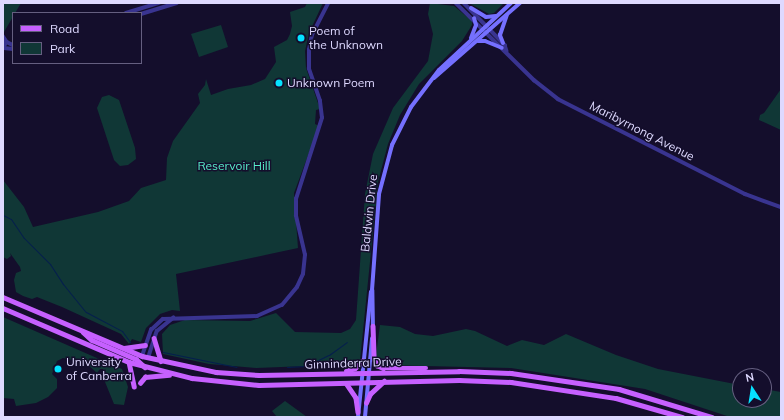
<!DOCTYPE html>
<html>
<head>
<meta charset="utf-8">
<style>
	body { margin:0 }
	#map { position:relative; width:784px; height:420px; overflow:hidden; background:#140e2c; font-family:Mulish,sans-serif }
	div>[style] { position:absolute }
	.green>* { inset:0; background:#103736 }
	.stream>* { height:1px; margin:-0.5px; padding:0 0.5px; transform-origin:0.5px; border-radius:0.5px; background:#051e4e }
	.tertiary>* { height:3.5px; margin:-1.75px; padding:0 1.75px; transform-origin:1.75px; border-radius:1.75px; background:#393490 }
	.secondary>* { height:4px; margin:-2px; padding:0 2px; transform-origin:2px; border-radius:2px; background:#7570ff }
	.primary>* { height:4.5px; margin:-2.25px; padding:0 2.25px; transform-origin:2.25px; border-radius:2.25px; background:#c660ff }
	.dots>* { width:11px; height:11px; translate:-50% -50%; box-sizing:border-box; border:2px solid #140e2c; border-radius:50% }
	span { translate:-50% -50%; white-space:nowrap; text-align:center; line-height:1.15; -webkit-text-stroke:3px #140e2c; paint-order:stroke }
	.poi-label { font-size:12px; color:#ded9ff }
	.left { translate:0 -50%; text-align:left }
	.street-label { font-size:12px; color:#ded9ff }
	.park-label { font-size:12px; color:#57edc9 }
	.frame { position:absolute; inset:0; border:4px solid #ded9ff; pointer-events:none }
	.legend { position:absolute; left:12px; top:12px; width:130px; height:52px; box-sizing:border-box; background:#140e2c; border:1px solid #655f80; margin:0; padding:5px 7px; list-style:none; font-size:12px; color:#ded9ff }
	.legend li { display:flex; align-items:center; gap:8px; height:20px }
	.legend b { width:20px; border:1px solid #655f80 }
	.north { position:absolute; left:732px; top:368px; width:40px; height:40px; box-sizing:border-box; background:#140e2c; border:1px solid #655f80; border-radius:50%; rotate:348deg; font-size:11px; font-weight:700; line-height:16px; text-align:center; color:#ded9ff }
	.north::after { content:''; display:block; margin:auto; width:14px; height:18px; background:#05e2ff; clip-path:polygon(50% 0,100% 100%,50% 72%,0 100%) }
</style>
</head>
<body>
<div id="map">
	<div class="green">
		<i style="clip-path:polygon(5px 3px,21px 3px,4px 32px,3px 5px)"></i>
		<i style="clip-path:polygon(307px 3px,323px 3px,309px 33px,305px 51px,306px 68px,320px 109px,316px 110px,315px 124px,319px 126px,294px 193px,298px 248px,176px 274px,180px 311px,172px 310px,160px 314px,146px 328px,141px 342px,132px 339px,129px 344px,121px 334px,62px 307px,37px 297px,32px 299px,23px 296px,16px 292px,14px 280px,16px 273px,21px 271px,20px 267px,10px 253px,11px 256px,7px 259px,3px 257px,3px 180px,24px 207px,33px 227px,98px 212px,129px 201px,141px 188px,166px 180px,167px 158px,173px 141px,200px 103px,198px 94px,205px 85px,206px 79px,211px 95px,228px 89px,251px 85px,265px 79px,276px 62px,274px 47px,287px 40px,290px 34px,292px 26px,290px 12px,305px 7px)"></i>
		<i style="clip-path:polygon(430px 3px,454px 6px,472px 21px,472px 25px,462px 41px,419px 84px,400px 115px,388px 144px,378px 182px,360px 361px,333px 365px,256px 368px,209px 364px,163px 354px,162px 334px,170px 325px,185px 320px,250px 321px,276px 313px,295px 332px,341px 333px,350px 329px,356px 320px,365px 194px,373px 154px,393px 108px,428px 61px,433px 34px,428px 14px)"></i>
		<i style="clip-path:polygon(469px 3px,504px 3px,494px 13px,489px 14px)"></i>
		<i style="clip-path:polygon(221px 25px,228px 47px,199px 57px,191px 34px)"></i>
		<i style="clip-path:polygon(781px 89px,781px 130px,759px 120px,760px 115px,764px 113px)"></i>
		<i style="clip-path:polygon(109px 95px,119px 100px,135px 148px,136px 159px,128px 165px,120px 166px,114px 160px,97px 108px,102px 97px)"></i>
		<i style="clip-path:polygon(3px 317px,122px 369px,128px 387px,124px 405px,114px 404px,103px 377px,103px 369px,100px 369px,97px 373px,86px 363px,63px 358px,57px 361px,52px 374px,57px 379px,57px 388px,48px 397px,36px 403px,16px 406px,14px 399px,3px 398px)"></i>
		<i style="clip-path:polygon(380px 325px,400px 327px,415px 334px,433px 336px,466px 329px,475px 331px,507px 346px,522px 340px,544px 345px,566px 334px,616px 355px,658px 369px,740px 385px,740px 400px,764px 400px,764px 389px,781px 392px,781px 417px,730px 417px,645px 389px,511px 368px,383px 365px,379px 362px,376px 355px)"></i>
		<i style="clip-path:polygon(285px 401px,307px 417px,277px 417px,272px 411px)"></i>
	</div>
	<div class="stream">
		<i style="left:3px;top:215px;width:9px;rotate:27deg"></i>
		<i style="left:11px;top:219px;width:23px;rotate:56deg"></i>
		<i style="left:24px;top:238px;width:37px;rotate:45deg"></i>
		<i style="left:50px;top:264px;width:24px;rotate:57deg"></i>
		<i style="left:63px;top:284px;width:36px;rotate:51deg"></i>
		<i style="left:86px;top:312px;width:41px;rotate:27.8deg"></i>
		<i style="left:122px;top:331px;width:14px;rotate:54deg"></i>
		<i style="left:163px;top:352px;width:75px;rotate:11.6deg"></i>
		<i style="left:287px;top:367px;width:19px;rotate:-3deg"></i>
		<i style="left:306px;top:366px;width:25px;rotate:-26deg"></i>
		<i style="left:329px;top:355px;width:22px;rotate:-36deg"></i>
	</div>
	<div class="tertiary">
		<i style="left:456px;top:3px;width:110px;rotate:44.6deg"></i>
		<i style="left:534px;top:80px;width:31px;rotate:38deg"></i>
		<i style="left:558px;top:99px;width:210px;rotate:26.9deg"></i>
		<i style="left:745px;top:194px;width:38px;rotate:20deg"></i>
		<i style="left:464px;top:3px;width:59px;rotate:45.7deg"></i>
		<i style="left:505px;top:45px;width:6px;rotate:72deg"></i>
		<i style="left:126px;top:13px;width:34px;rotate:-17deg"></i>
		<i style="left:141px;top:14px;width:37px;rotate:-17deg"></i>
		<i style="left:3px;top:36px;width:7px;rotate:56deg"></i>
		<i style="left:7px;top:42px;width:8px;rotate:120deg"></i>
		<i style="left:7px;top:42px;width:7px;rotate:27deg"></i>
		<i style="left:4px;top:48px;width:9px;rotate:6deg"></i>
		<i style="left:142px;top:356px;width:28px;rotate:-71deg"></i>
		<i style="left:151px;top:330px;width:16px;rotate:-43deg"></i>
		<i style="left:163px;top:319px;width:94px;rotate:-1.8deg"></i>
		<i style="left:257px;top:316px;width:27px;rotate:-24deg"></i>
		<i style="left:282px;top:305px;width:23px;rotate:-50deg"></i>
		<i style="left:297px;top:287px;width:14px;rotate:-65deg"></i>
		<i style="left:303px;top:274px;width:19px;rotate:-84deg"></i>
		<i style="left:305px;top:255px;width:40px;rotate:-103deg"></i>
		<i style="left:296px;top:216px;width:17px;rotate:-90deg"></i>
		<i style="left:296px;top:199px;width:85px;rotate:-72.2deg"></i>
		<i style="left:322px;top:118px;width:17px;rotate:-97deg"></i>
		<i style="left:320px;top:101px;width:34px;rotate:-109deg"></i>
		<i style="left:309px;top:69px;width:19px;rotate:-90deg"></i>
		<i style="left:309px;top:50px;width:15px;rotate:-79deg"></i>
		<i style="left:312px;top:35px;width:36px;rotate:-63deg"></i>
		<i style="left:148px;top:358px;width:28px;rotate:-72deg"></i>
		<i style="left:157px;top:331px;width:21px;rotate:-39deg"></i>
	</div>
	<div class="secondary">
		<i style="left:471px;top:8px;width:17px;rotate:31deg"></i>
		<i style="left:486px;top:17px;width:10px;rotate:-6deg"></i>
		<i style="left:471px;top:38px;width:14px;rotate:-69deg"></i>
		<i style="left:476px;top:25px;width:7px;rotate:-106deg"></i>
		<i style="left:478px;top:41px;width:7px"></i>
		<i style="left:485px;top:41px;width:18px;rotate:22deg"></i>
		<i style="left:503px;top:43px;width:9px;rotate:-111deg"></i>
		<i style="left:500px;top:35px;width:21px;rotate:-71deg"></i>
		<i style="left:434px;top:78px;width:114px;rotate:-41.1deg"></i>
		<i style="left:373px;top:329px;width:39px;rotate:-91deg"></i>
		<i style="left:372px;top:290px;width:96px;rotate:-85.8deg"></i>
		<i style="left:379px;top:194px;width:51px;rotate:-75.1deg"></i>
		<i style="left:392px;top:145px;width:42px;rotate:-63.4deg"></i>
		<i style="left:411px;top:107px;width:46px;rotate:-52.9deg"></i>
		<i style="left:439px;top:70px;width:98px;rotate:-42.9deg"></i>
		<i style="left:358px;top:417px;width:126px;rotate:-84.1deg"></i>
		<i style="left:365px;top:417px;width:79px;rotate:-84.9deg"></i>
	</div>
	<div class="primary">
		<i style="left:3px;top:297px;width:151px;rotate:23deg"></i>
		<i style="left:142px;top:356px;width:76px;rotate:12.2deg"></i>
		<i style="left:216px;top:372px;width:43px;rotate:4deg"></i>
		<i style="left:259px;top:375px;width:200px;rotate:-1.1deg"></i>
		<i style="left:459px;top:371px;width:52px;rotate:2.2deg"></i>
		<i style="left:511px;top:373px;width:109px;rotate:8.4deg"></i>
		<i style="left:619px;top:389px;width:97px;rotate:16.8deg"></i>
		<i style="left:3px;top:308px;width:137px;rotate:23.2deg"></i>
		<i style="left:129px;top:362px;width:65px;rotate:14.3deg"></i>
		<i style="left:192px;top:378px;width:67px;rotate:6deg"></i>
		<i style="left:259px;top:385px;width:200px;rotate:-1.4deg"></i>
		<i style="left:459px;top:380px;width:52px;rotate:2.2deg"></i>
		<i style="left:511px;top:382px;width:106px;rotate:8.7deg"></i>
		<i style="left:616px;top:398px;width:69px;rotate:16.1deg"></i>
		<i style="left:373px;top:326px;width:32px;rotate:88deg"></i>
		<i style="left:374px;top:358px;width:8px;rotate:67deg"></i>
		<i style="left:377px;top:365px;width:7px;rotate:27deg"></i>
		<i style="left:383px;top:368px;width:43px"></i>
		<i style="left:83px;top:332px;width:12px;rotate:42deg"></i>
		<i style="left:92px;top:340px;width:48px;rotate:23.4deg"></i>
		<i style="left:136px;top:359px;width:12px;rotate:42deg"></i>
		<i style="left:154px;top:338px;width:24px;rotate:73deg"></i>
		<i style="left:124px;top:348px;width:21px;rotate:-8deg"></i>
		<i style="left:129px;top:362px;width:25px;rotate:78deg"></i>
		<i style="left:346px;top:371px;width:9px;rotate:-18deg"></i>
		<i style="left:355px;top:368px;width:10px;rotate:-45deg"></i>
		<i style="left:140px;top:383px;width:8px;rotate:-50deg"></i>
		<i style="left:145px;top:377px;width:24px;rotate:-5deg"></i>
		<i style="left:346px;top:383px;width:18px;rotate:56deg"></i>
		<i style="left:356px;top:398px;width:14px;rotate:82deg"></i>
		<i style="left:366px;top:403px;width:10px;rotate:-66deg"></i>
		<i style="left:370px;top:394px;width:19px;rotate:-43deg"></i>
	</div>
	<div class="dots">
		<i style="left:301px;top:38px;background:#05e2ff"></i>
		<i style="left:279px;top:83px;background:#05e2ff"></i>
		<i style="left:58px;top:369px;background:#05e2ff"></i>
	</div>
	<div class="poi-label">
		<span class="left" style="left:309px;top:38px">Poem of<br>the Unknown</span>
		<span class="left" style="left:287px;top:83px">Unknown Poem</span>
		<span class="left" style="left:66px;top:369px">University<br>of Canberra</span>
	</div>
	<div class="street-label">
		<span style="left:642px;top:131px;rotate:27deg">Maribyrnong Avenue</span>
		<span style="left:369px;top:213px;rotate:-84deg">Baldwin Drive</span>
		<span style="left:353px;top:363px;rotate:-2deg">Ginninderra Drive</span>
	</div>
	<div class="park-label">
		<span style="left:234px;top:166px">Reservoir Hill</span>
	</div>
	<div class="frame"></div>
	<ul class="legend">
	<li><b style="height:5px;background:#c660ff"></b>Road</li>
	<li><b style="height:11px;background:#103736"></b>Park</li>
	</ul>
	<div class="north">N</div>
</div>
</body>
</html>
